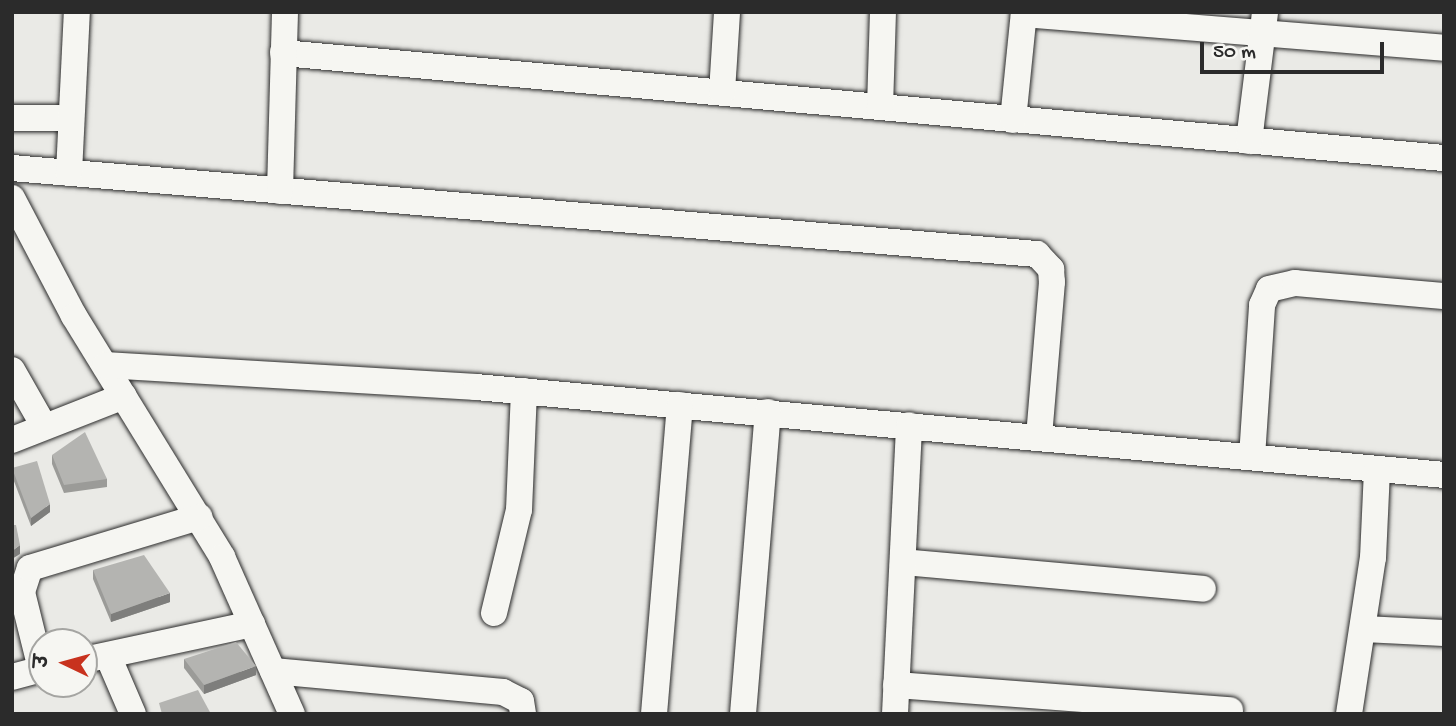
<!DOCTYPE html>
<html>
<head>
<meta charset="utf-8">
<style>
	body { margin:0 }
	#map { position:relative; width:1456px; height:726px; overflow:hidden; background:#eaeae6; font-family:"Gochi Hand","Playpen Sans Deva",sans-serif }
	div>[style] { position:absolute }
	.roads { filter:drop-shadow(0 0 2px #2b2b2b) drop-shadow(0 0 2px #2b2b2b) }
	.street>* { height:26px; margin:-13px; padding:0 13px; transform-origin:13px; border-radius:13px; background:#f6f6f2 }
	.wall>* { inset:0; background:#9b9b98 }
	.shaded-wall>* { inset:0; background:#7e7e7c }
	.building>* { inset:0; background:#b4b4b1 }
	span { translate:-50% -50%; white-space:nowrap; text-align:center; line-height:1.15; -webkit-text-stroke:5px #f6f6f2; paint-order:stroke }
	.frame { position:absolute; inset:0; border:14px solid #2b2b2b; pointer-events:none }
	.north { position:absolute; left:28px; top:628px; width:70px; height:70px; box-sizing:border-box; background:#f6f6f2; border:2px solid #a5a5a2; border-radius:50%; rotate:275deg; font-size:19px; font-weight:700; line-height:28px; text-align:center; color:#2b2b2b }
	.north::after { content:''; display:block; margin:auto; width:24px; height:32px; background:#c8321e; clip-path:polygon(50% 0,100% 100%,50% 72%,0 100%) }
	.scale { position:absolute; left:1200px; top:42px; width:184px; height:32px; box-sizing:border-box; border:4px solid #2b2b2b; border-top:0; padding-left:9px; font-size:21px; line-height:24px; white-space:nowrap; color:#2b2b2b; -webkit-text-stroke:5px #f6f6f2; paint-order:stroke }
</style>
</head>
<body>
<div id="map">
	<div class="roads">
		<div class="street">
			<i style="left:1024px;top:14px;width:421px;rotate:4.6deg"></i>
			<i style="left:283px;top:53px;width:1166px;rotate:5.17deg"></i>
			<i style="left:722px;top:92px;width:80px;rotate:-86.4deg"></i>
			<i style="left:880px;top:107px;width:95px;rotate:-88.2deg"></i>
			<i style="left:12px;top:118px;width:59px"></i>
			<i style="left:1013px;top:120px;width:109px;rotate:-84.2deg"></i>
			<i style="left:1249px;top:141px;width:130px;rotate:-82.9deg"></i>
			<i style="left:12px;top:168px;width:1029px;rotate:4.8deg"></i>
			<i style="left:1037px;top:254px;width:21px;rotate:47deg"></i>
			<i style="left:1051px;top:269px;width:13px;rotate:86deg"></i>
			<i style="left:1052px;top:282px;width:155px;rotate:94.8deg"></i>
			<i style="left:69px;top:173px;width:161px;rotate:-87.2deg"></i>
			<i style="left:280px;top:191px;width:179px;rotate:-88.4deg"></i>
			<i style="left:12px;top:198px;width:133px;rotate:62.3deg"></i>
			<i style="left:74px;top:316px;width:283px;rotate:58.4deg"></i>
			<i style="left:222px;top:557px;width:172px;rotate:66deg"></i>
			<i style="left:105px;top:365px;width:372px;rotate:3.4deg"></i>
			<i style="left:476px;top:387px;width:972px;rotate:5.19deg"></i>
			<i style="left:12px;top:370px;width:64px;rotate:60.3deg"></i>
			<i style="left:12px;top:440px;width:120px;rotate:-21.4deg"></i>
			<i style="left:1252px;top:457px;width:152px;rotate:-86.2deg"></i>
			<i style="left:1262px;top:305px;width:17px;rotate:-66deg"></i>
			<i style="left:1269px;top:289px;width:27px;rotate:-13deg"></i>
			<i style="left:1295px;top:283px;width:150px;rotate:5deg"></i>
			<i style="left:903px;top:562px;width:301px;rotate:5.1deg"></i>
			<i style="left:494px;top:613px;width:106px;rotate:-76.4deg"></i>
			<i style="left:519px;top:510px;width:119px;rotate:-87.6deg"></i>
			<i style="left:1364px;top:629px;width:80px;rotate:2.9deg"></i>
			<i style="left:108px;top:656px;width:63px;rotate:66.7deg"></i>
			<i style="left:84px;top:660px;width:172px;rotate:-12.1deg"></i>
			<i style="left:41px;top:669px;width:79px;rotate:-103.9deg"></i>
			<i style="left:22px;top:592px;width:25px;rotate:-72deg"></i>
			<i style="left:30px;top:568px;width:177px;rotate:-16.8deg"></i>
			<i style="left:273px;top:671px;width:231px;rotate:5.2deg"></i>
			<i style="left:503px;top:692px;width:20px;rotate:27deg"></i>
			<i style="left:521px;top:701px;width:13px;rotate:81deg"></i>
			<i style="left:12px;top:677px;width:31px;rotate:-15deg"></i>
			<i style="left:896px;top:685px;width:335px;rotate:4.3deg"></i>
			<i style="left:654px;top:714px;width:310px;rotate:-85.2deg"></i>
			<i style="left:743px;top:714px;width:303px;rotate:-85.3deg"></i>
			<i style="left:895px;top:714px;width:289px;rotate:-87.2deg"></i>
			<i style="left:1349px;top:714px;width:158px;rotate:-81.3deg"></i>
			<i style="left:1373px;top:558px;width:89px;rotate:-87.4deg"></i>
		</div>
	</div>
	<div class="wall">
		<i style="clip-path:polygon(52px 455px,107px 479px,107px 487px,64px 493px,52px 464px)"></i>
		<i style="clip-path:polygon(12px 468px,50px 512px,31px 526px,12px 476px)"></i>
		<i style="clip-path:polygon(93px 570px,170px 602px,111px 622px,93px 579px)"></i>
		<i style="clip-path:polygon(184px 659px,256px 675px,204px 694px,184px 668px)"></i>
	</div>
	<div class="shaded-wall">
		<i style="clip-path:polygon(50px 504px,50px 512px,31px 526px,31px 518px)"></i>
		<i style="clip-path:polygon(20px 545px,20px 554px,12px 559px,12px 551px)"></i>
		<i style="clip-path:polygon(170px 593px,170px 602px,111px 622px,111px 614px)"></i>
		<i style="clip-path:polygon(256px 666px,256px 675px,204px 694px,204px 685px)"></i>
	</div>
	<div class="building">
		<i style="clip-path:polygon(85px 432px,107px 479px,64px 485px,52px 455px)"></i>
		<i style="clip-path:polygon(37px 461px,50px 504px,31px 518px,12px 468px)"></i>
		<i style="clip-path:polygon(12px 525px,16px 525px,20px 545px,12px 551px)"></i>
		<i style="clip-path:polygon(144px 555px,170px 593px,111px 614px,93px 570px)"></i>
		<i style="clip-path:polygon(236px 642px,256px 666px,204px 685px,184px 659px)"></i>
		<i style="clip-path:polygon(198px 690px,211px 714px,162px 714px,159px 703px)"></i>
	</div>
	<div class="frame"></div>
	<div class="north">उ</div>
	<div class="scale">50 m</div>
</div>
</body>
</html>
